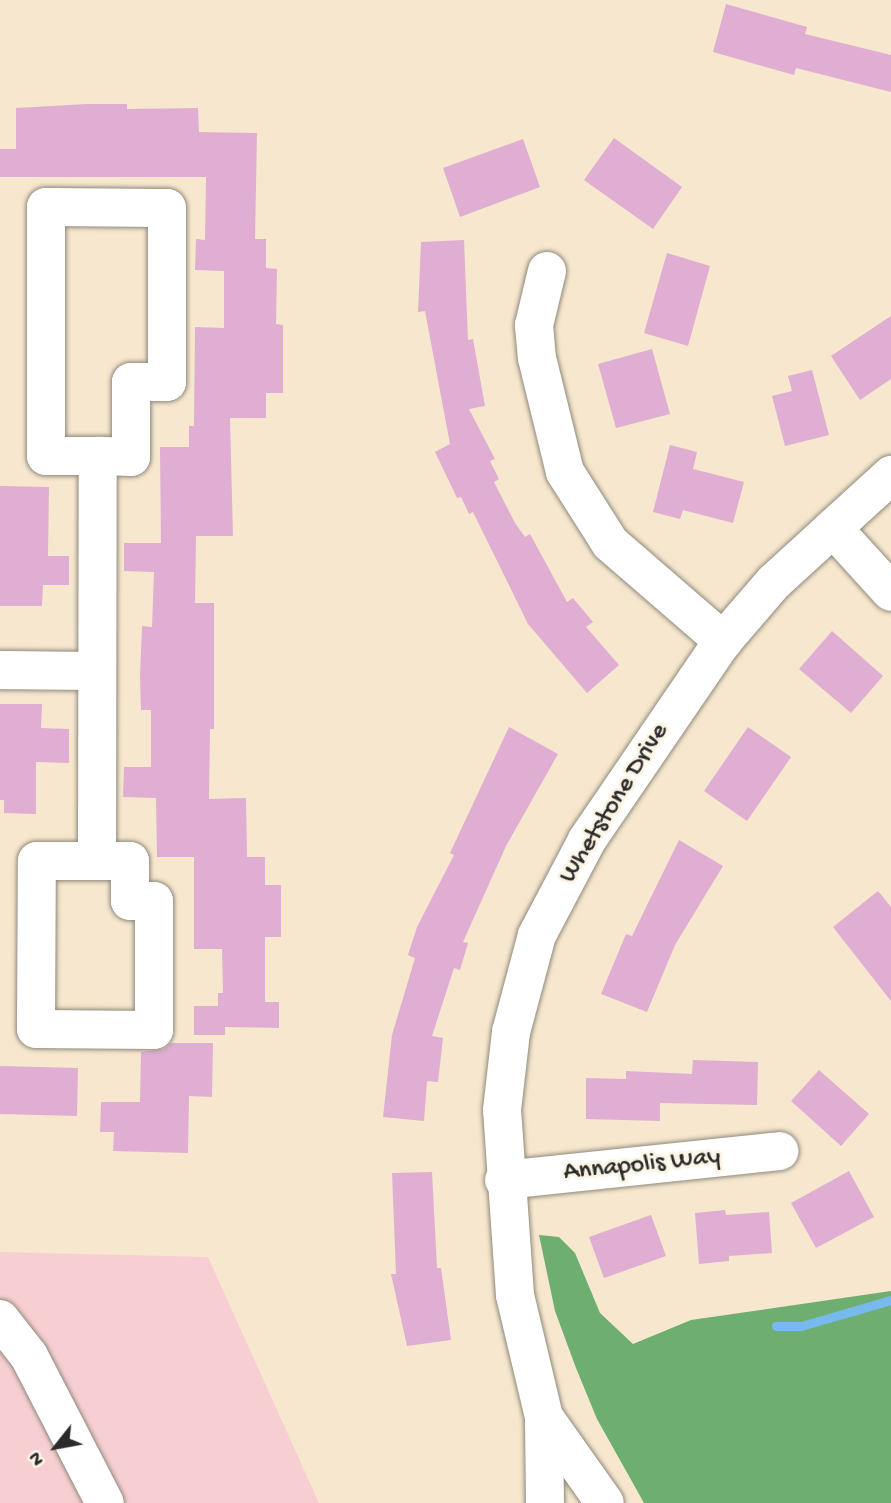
<!DOCTYPE html>
<html>
<head>
<meta charset="utf-8">
<style>
	body { margin:0 }
	#map { position:relative; width:891px; height:1503px; overflow:hidden; background:#f6e7ce; font-family:"Gochi Hand",sans-serif }
	div>[style] { position:absolute }
	.built>* { inset:0; background:#f7cfd2 }
	.forest>* { inset:0; background:#6eaf71 }
	.stream>* { height:9px; margin:-4.5px; padding:0 4.5px; transform-origin:4.5px; border-radius:4.5px; background:#78baed }
	.building>* { inset:0; background:#dfaed2 }
	.roads { filter:drop-shadow(0 0 2px #90897c) drop-shadow(0 0 2px #90897c) }
	.minor>* { height:38px; margin:-19px; padding:0 19px; transform-origin:19px; border-radius:19px; background:#fff }
	span { translate:-50% -50%; white-space:nowrap; text-align:center; line-height:1.15; -webkit-text-stroke:6px #fcf5e5; paint-order:stroke }
	.street-label { font-size:26px; color:#2b2b2b }
	.north { position:absolute; left:21px; top:1412px; width:70px; height:70px; -webkit-text-stroke:5px #fcf5e5; paint-order:stroke; rotate:239deg; font-size:19px; font-weight:700; line-height:28px; text-align:center; color:#2b2b2b }
	.north::after { content:''; display:block; margin:auto; width:24px; height:32px; background:#2b2b2b; clip-path:polygon(50% 0,100% 100%,50% 72%,0 100%) }
</style>
</head>
<body>
<div id="map">
	<div class="built">
		<i style="clip-path:polygon(0 1252px,208px 1257px,319px 1503px,0 1503px)"></i>
	</div>
	<div class="forest">
		<i style="clip-path:polygon(539px 1235px,559px 1237px,575px 1253px,600px 1313px,633px 1344px,691px 1320px,891px 1291px,891px 1503px,644px 1503px,597px 1419px,576px 1368px,555px 1311px)"></i>
	</div>
	<div class="stream">
		<i style="left:776px;top:1326px;width:25px"></i>
		<i style="left:801px;top:1326px;width:94px;rotate:-16.1deg"></i>
	</div>
	<div class="building">
		<i style="clip-path:polygon(726px 4px,807px 27px,805px 34px,891px 55px,891px 92px,796px 68px,794px 75px,713px 52px)"></i>
		<i style="clip-path:polygon(87px 104px,127px 104px,127px 109px,198px 108px,199px 132px,257px 133px,255px 239px,266px 239px,266px 268px,277px 269px,276px 324px,283px 325px,283px 393px,266px 393px,266px 418px,230px 418px,233px 536px,196px 536px,195px 603px,214px 603px,214px 729px,210px 729px,209px 799px,246px 798px,247px 857px,265px 857px,265px 885px,281px 885px,281px 937px,265px 937px,265px 1002px,279px 1002px,279px 1028px,225px 1027px,225px 1035px,194px 1035px,194px 1006px,218px 1006px,218px 993px,223px 993px,222px 949px,194px 949px,194px 857px,157px 857px,156px 798px,123px 797px,124px 767px,151px 767px,151px 710px,141px 710px,140px 676px,142px 626px,152px 627px,154px 572px,124px 571px,124px 543px,161px 543px,160px 447px,189px 447px,189px 426px,194px 426px,195px 327px,224px 328px,224px 271px,195px 270px,196px 239px,205px 240px,206px 177px,0 177px,0 149px,16px 149px,16px 108px)"></i>
		<i style="clip-path:polygon(614px 138px,682px 187px,653px 229px,584px 180px)"></i>
		<i style="clip-path:polygon(523px 139px,540px 187px,460px 217px,443px 168px)"></i>
		<i style="clip-path:polygon(464px 240px,468px 340px,473px 339px,485px 406px,469px 409px,495px 459px,490px 461px,499px 479px,494px 482px,515px 523px,525px 537px,530px 534px,567px 602px,573px 598px,593px 622px,586px 627px,619px 665px,587px 693px,528px 624px,473px 512px,469px 514px,461px 497px,457px 498px,435px 452px,450px 444px,425px 311px,418px 312px,421px 242px)"></i>
		<i style="clip-path:polygon(667px 253px,710px 266px,688px 346px,644px 333px)"></i>
		<i style="clip-path:polygon(891px 316px,891px 379px,860px 400px,831px 356px)"></i>
		<i style="clip-path:polygon(652px 349px,670px 414px,616px 428px,598px 364px)"></i>
		<i style="clip-path:polygon(812px 370px,829px 435px,785px 446px,772px 396px,792px 391px,788px 376px)"></i>
		<i style="clip-path:polygon(670px 445px,697px 452px,693px 469px,744px 482px,733px 523px,683px 510px,680px 519px,653px 512px)"></i>
		<i style="clip-path:polygon(0 486px,49px 487px,48px 556px,69px 556px,69px 585px,43px 585px,42px 606px,0 606px)"></i>
		<i style="clip-path:polygon(832px 631px,883px 676px,851px 713px,799px 669px)"></i>
		<i style="clip-path:polygon(0 704px,42px 704px,41px 728px,69px 729px,69px 763px,36px 762px,36px 814px,4px 813px,4px 800px,0 800px)"></i>
		<i style="clip-path:polygon(509px 727px,558px 754px,506px 846px,463px 942px,468px 943px,460px 970px,454px 968px,432px 1036px,443px 1038px,438px 1082px,427px 1081px,424px 1121px,383px 1117px,392px 1035px,415px 958px,408px 955px,417px 927px,454px 855px,450px 853px)"></i>
		<i style="clip-path:polygon(748px 727px,791px 757px,747px 821px,704px 791px)"></i>
		<i style="clip-path:polygon(679px 840px,723px 866px,675px 945px,647px 1012px,601px 994px,626px 934px,632px 936px)"></i>
		<i style="clip-path:polygon(878px 891px,891px 907px,891px 1001px,833px 927px)"></i>
		<i style="clip-path:polygon(171px 1043px,213px 1043px,212px 1097px,189px 1096px,188px 1153px,113px 1151px,114px 1132px,100px 1132px,101px 1102px,140px 1102px,141px 1052px,164px 1049px)"></i>
		<i style="clip-path:polygon(693px 1060px,758px 1062px,757px 1105px,660px 1103px,660px 1121px,586px 1119px,586px 1078px,626px 1079px,626px 1071px,692px 1074px)"></i>
		<i style="clip-path:polygon(0 1066px,78px 1068px,77px 1116px,0 1114px)"></i>
		<i style="clip-path:polygon(819px 1070px,869px 1114px,841px 1146px,791px 1101px)"></i>
		<i style="clip-path:polygon(849px 1171px,874px 1217px,816px 1248px,791px 1203px)"></i>
		<i style="clip-path:polygon(432px 1172px,437px 1268px,441px 1268px,451px 1340px,407px 1346px,391px 1274px,396px 1274px,392px 1173px)"></i>
		<i style="clip-path:polygon(725px 1210px,726px 1215px,769px 1212px,772px 1253px,729px 1256px,729px 1261px,699px 1264px,695px 1213px)"></i>
		<i style="clip-path:polygon(651px 1215px,666px 1256px,604px 1278px,589px 1237px)"></i>
	</div>
	<div class="roads">
		<div class="minor">
			<i style="left:547px;top:271px;width:56px;rotate:103.5deg"></i>
			<i style="left:534px;top:325px;width:33px;rotate:85deg"></i>
			<i style="left:537px;top:358px;width:117px;rotate:76.2deg"></i>
			<i style="left:565px;top:472px;width:84px;rotate:57.6deg"></i>
			<i style="left:610px;top:543px;width:150px;rotate:40.9deg"></i>
			<i style="left:833px;top:528px;width:86px;rotate:47.8deg"></i>
			<i style="left:0;top:670px;width:97px;rotate:0.6deg"></i>
			<i style="left:97px;top:861px;width:33px"></i>
			<i style="left:130px;top:861px;width:40px;rotate:90deg"></i>
			<i style="left:130px;top:901px;width:24px"></i>
			<i style="left:154px;top:901px;width:129px;rotate:90deg"></i>
			<i style="left:154px;top:1030px;width:118px;rotate:-179.5deg"></i>
			<i style="left:36px;top:1029px;width:168px;rotate:-89.7deg"></i>
			<i style="left:37px;top:861px;width:60px"></i>
			<i style="left:97px;top:861px;width:405px;rotate:-89.9deg"></i>
			<i style="left:98px;top:456px;width:52px;rotate:180deg"></i>
			<i style="left:46px;top:456px;width:249px;rotate:-90deg"></i>
			<i style="left:46px;top:207px;width:121px;rotate:0.5deg"></i>
			<i style="left:167px;top:208px;width:174px;rotate:90deg"></i>
			<i style="left:167px;top:382px;width:36px;rotate:180deg"></i>
			<i style="left:131px;top:382px;width:75px;rotate:90deg"></i>
			<i style="left:131px;top:457px;width:33px;rotate:-178deg"></i>
			<i style="left:504px;top:1180px;width:277px;rotate:-6deg"></i>
			<i style="left:0;top:1319px;width:47px;rotate:51.9deg"></i>
			<i style="left:29px;top:1356px;width:165px;rotate:62.7deg"></i>
			<i style="left:544px;top:1417px;width:105px;rotate:54.7deg"></i>
			<i style="left:545px;top:1503px;width:86px;rotate:-90.7deg"></i>
			<i style="left:544px;top:1417px;width:125px;rotate:-103.4deg"></i>
			<i style="left:515px;top:1295px;width:185px;rotate:-94deg"></i>
			<i style="left:502px;top:1110px;width:79px;rotate:-83.4deg"></i>
			<i style="left:511px;top:1032px;width:100px;rotate:-75deg"></i>
			<i style="left:537px;top:935px;width:107px;rotate:-62.2deg"></i>
			<i style="left:587px;top:840px;width:241px;rotate:-55.7deg"></i>
			<i style="left:723px;top:641px;width:78px;rotate:-49.2deg"></i>
			<i style="left:774px;top:582px;width:159px;rotate:-42.4deg"></i>
		</div>
	</div>
	<div class="street-label">
		<span style="left:615px;top:804px;rotate:-58deg">Whetstone Drive</span>
		<span style="left:642px;top:1166px;rotate:-6deg">Annapolis Way</span>
	</div>
	<div class="north">N</div>
</div>
</body>
</html>
